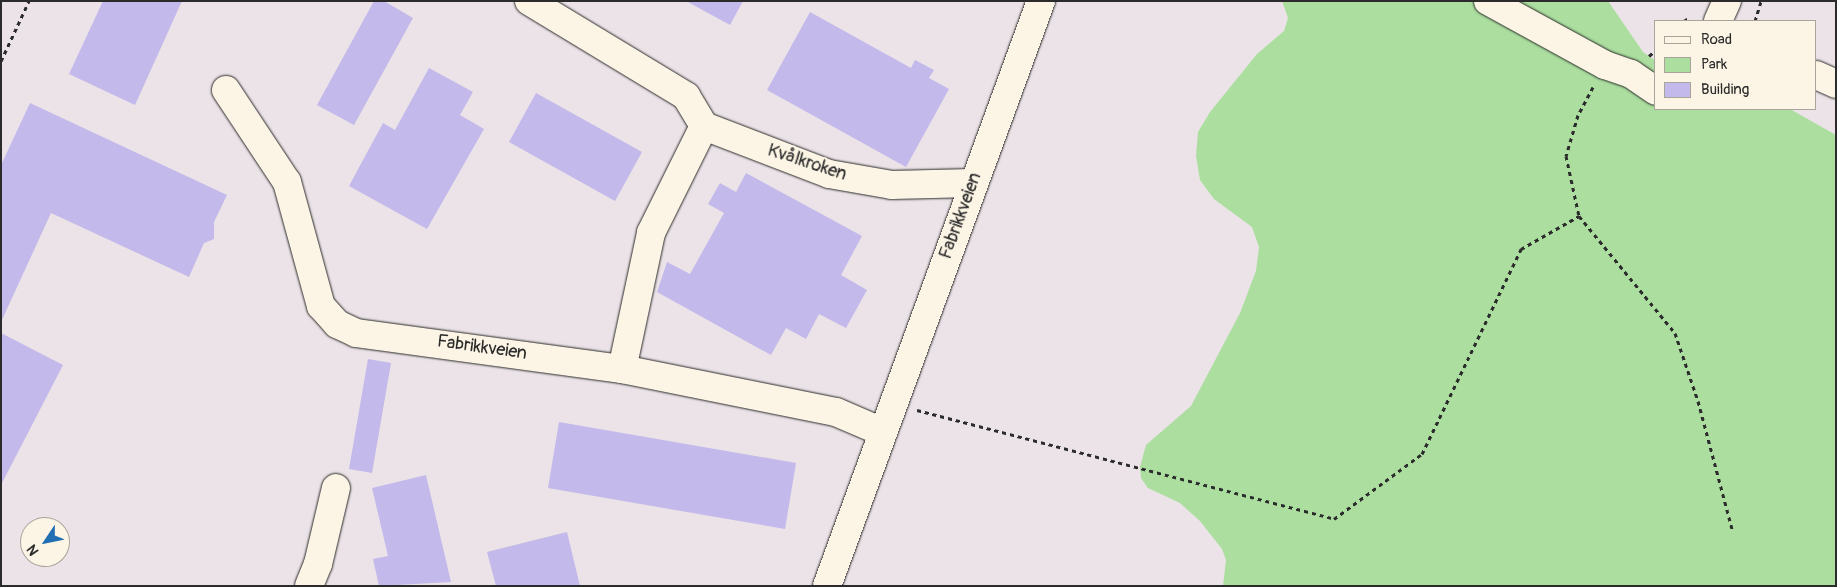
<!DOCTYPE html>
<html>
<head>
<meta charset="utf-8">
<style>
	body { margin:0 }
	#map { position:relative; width:1837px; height:587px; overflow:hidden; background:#ebe3e7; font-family:Pangolin,sans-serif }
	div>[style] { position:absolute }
	.green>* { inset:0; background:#abde9f }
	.building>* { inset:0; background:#c3b9eb }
	.path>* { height:3px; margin-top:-1.5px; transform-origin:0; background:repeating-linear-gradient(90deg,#2b2b2b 0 4px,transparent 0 8px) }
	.roads { filter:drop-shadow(0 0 1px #2b2b2b) drop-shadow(0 0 1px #2b2b2b) }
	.minor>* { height:28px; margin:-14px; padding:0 14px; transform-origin:14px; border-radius:14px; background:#fcf5e5 }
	span { translate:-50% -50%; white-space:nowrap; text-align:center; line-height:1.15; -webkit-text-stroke:4px #fcf5e5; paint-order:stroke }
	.street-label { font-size:18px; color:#2b2b2b }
	.frame { position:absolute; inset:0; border:2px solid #2b2b2b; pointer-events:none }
	.legend { position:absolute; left:1654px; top:20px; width:162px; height:90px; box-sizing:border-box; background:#fcf5e5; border:1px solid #a8a49b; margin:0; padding:6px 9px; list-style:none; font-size:15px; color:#2b2b2b }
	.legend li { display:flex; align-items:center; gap:10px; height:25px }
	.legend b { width:25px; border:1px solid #a8a49b }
	.north { position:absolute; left:20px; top:517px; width:50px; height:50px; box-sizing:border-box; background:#fcf5e5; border:1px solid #a8a49b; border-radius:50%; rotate:236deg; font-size:14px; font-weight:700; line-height:20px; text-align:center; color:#2b2b2b }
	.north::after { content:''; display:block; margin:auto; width:18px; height:22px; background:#1f6fb2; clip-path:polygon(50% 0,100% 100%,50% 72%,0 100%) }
</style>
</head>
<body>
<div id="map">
	<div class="green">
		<i style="clip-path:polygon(1282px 1px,1608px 1px,1643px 52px,1656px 61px,1656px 109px,1790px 109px,1836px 135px,1836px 586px,1223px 586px,1226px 560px,1222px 549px,1200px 521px,1180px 503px,1148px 488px,1141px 478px,1140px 467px,1146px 445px,1191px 406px,1240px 313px,1256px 271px,1259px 247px,1252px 227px,1214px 199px,1200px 180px,1196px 156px,1198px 132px,1210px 112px,1257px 54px,1284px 31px,1288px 18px)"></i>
	</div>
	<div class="building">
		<i style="clip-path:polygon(103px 1px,182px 1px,135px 105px,69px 74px)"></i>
		<i style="clip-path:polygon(374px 1px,384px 1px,413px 18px,354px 125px,317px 105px)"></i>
		<i style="clip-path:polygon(686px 1px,743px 1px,730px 25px)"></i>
		<i style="clip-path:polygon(810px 12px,911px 68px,915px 60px,934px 70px,929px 78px,949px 89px,906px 167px,767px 90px)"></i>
		<i style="clip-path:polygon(429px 68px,473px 92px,460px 115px,484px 129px,427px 229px,349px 186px,383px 123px,395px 130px)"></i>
		<i style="clip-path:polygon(536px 93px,642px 152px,615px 201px,509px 142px)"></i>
		<i style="clip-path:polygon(30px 103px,227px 195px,214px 222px,214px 239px,204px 243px,189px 277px,51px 213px,1px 322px,1px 165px)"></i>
		<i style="clip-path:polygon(746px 173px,862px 236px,841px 275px,867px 290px,846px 328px,819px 314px,806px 339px,786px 328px,771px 355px,657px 292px,667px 262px,690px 274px,724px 213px,708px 204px,720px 183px,736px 192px)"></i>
		<i style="clip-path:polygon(1px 333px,63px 365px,1px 485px)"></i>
		<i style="clip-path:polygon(368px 359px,391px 363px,372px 473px,349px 469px)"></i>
		<i style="clip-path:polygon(559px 422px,796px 463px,785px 529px,548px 488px)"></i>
		<i style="clip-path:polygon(426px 475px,451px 582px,379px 586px,373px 559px,388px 556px,372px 488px)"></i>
		<i style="clip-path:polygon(567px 532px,580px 586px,496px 586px,487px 552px)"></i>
	</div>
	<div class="path">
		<i style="left:1684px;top:21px;width:4px;rotate:-34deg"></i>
		<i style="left:1755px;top:21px;width:21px;rotate:-73deg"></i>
		<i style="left:1649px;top:56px;width:9px;rotate:-41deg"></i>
		<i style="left:1px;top:61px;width:66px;rotate:-65deg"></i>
		<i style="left:1593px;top:87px;width:32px;rotate:118deg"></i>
		<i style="left:1578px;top:115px;width:43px;rotate:106.3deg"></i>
		<i style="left:1566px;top:156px;width:61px;rotate:77.8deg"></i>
		<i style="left:1579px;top:216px;width:151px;rotate:50.6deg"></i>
		<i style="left:1675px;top:333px;width:72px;rotate:71.3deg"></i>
		<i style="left:1698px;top:401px;width:132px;rotate:75.1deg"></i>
		<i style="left:917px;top:410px;width:431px;rotate:14.6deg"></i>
		<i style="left:1334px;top:519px;width:109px;rotate:-36.5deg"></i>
		<i style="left:1422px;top:454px;width:228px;rotate:-64.2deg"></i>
		<i style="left:1521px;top:249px;width:67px;rotate:-29.6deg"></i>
	</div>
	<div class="roads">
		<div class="minor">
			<i style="left:529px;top:1px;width:184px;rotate:31.2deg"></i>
			<i style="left:686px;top:96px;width:35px;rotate:59deg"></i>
			<i style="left:704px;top:126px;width:119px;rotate:116.4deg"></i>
			<i style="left:651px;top:233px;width:139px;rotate:102deg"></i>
			<i style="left:1488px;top:1px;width:133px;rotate:28.7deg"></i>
			<i style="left:1605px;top:65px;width:28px;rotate:19deg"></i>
			<i style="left:1631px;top:74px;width:30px;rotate:34deg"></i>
			<i style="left:1718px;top:21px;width:22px;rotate:-66deg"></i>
			<i style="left:1816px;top:75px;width:22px;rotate:24deg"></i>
			<i style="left:226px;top:90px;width:110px;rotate:56.5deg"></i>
			<i style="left:287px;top:182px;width:129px;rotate:74.7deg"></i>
			<i style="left:321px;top:306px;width:24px;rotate:48deg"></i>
			<i style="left:337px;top:324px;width:21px;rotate:25deg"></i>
			<i style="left:356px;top:333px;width:268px;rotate:7.7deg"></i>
			<i style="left:622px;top:369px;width:218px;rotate:11.4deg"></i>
			<i style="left:836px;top:412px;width:51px;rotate:23.1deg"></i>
			<i style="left:704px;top:126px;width:134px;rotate:21deg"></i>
			<i style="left:829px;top:174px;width:64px;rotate:9.9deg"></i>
			<i style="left:892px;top:185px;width:81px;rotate:-1.4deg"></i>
			<i style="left:309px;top:586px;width:24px;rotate:-68deg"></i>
			<i style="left:318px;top:564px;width:78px;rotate:-76.7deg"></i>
			<i style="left:827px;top:586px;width:623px;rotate:-69.91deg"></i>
		</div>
	</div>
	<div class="street-label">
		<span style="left:807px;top:163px;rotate:18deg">Kvålkroken</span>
		<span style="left:961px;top:216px;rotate:-70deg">Fabrikkveien</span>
		<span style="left:482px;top:348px;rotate:8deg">Fabrikkveien</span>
	</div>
	<div class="frame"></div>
	<ul class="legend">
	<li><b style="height:6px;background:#fcf5e5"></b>Road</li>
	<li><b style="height:14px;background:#abde9f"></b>Park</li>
	<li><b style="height:14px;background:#c3b9eb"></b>Building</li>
	</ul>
	<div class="north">N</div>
</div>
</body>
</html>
